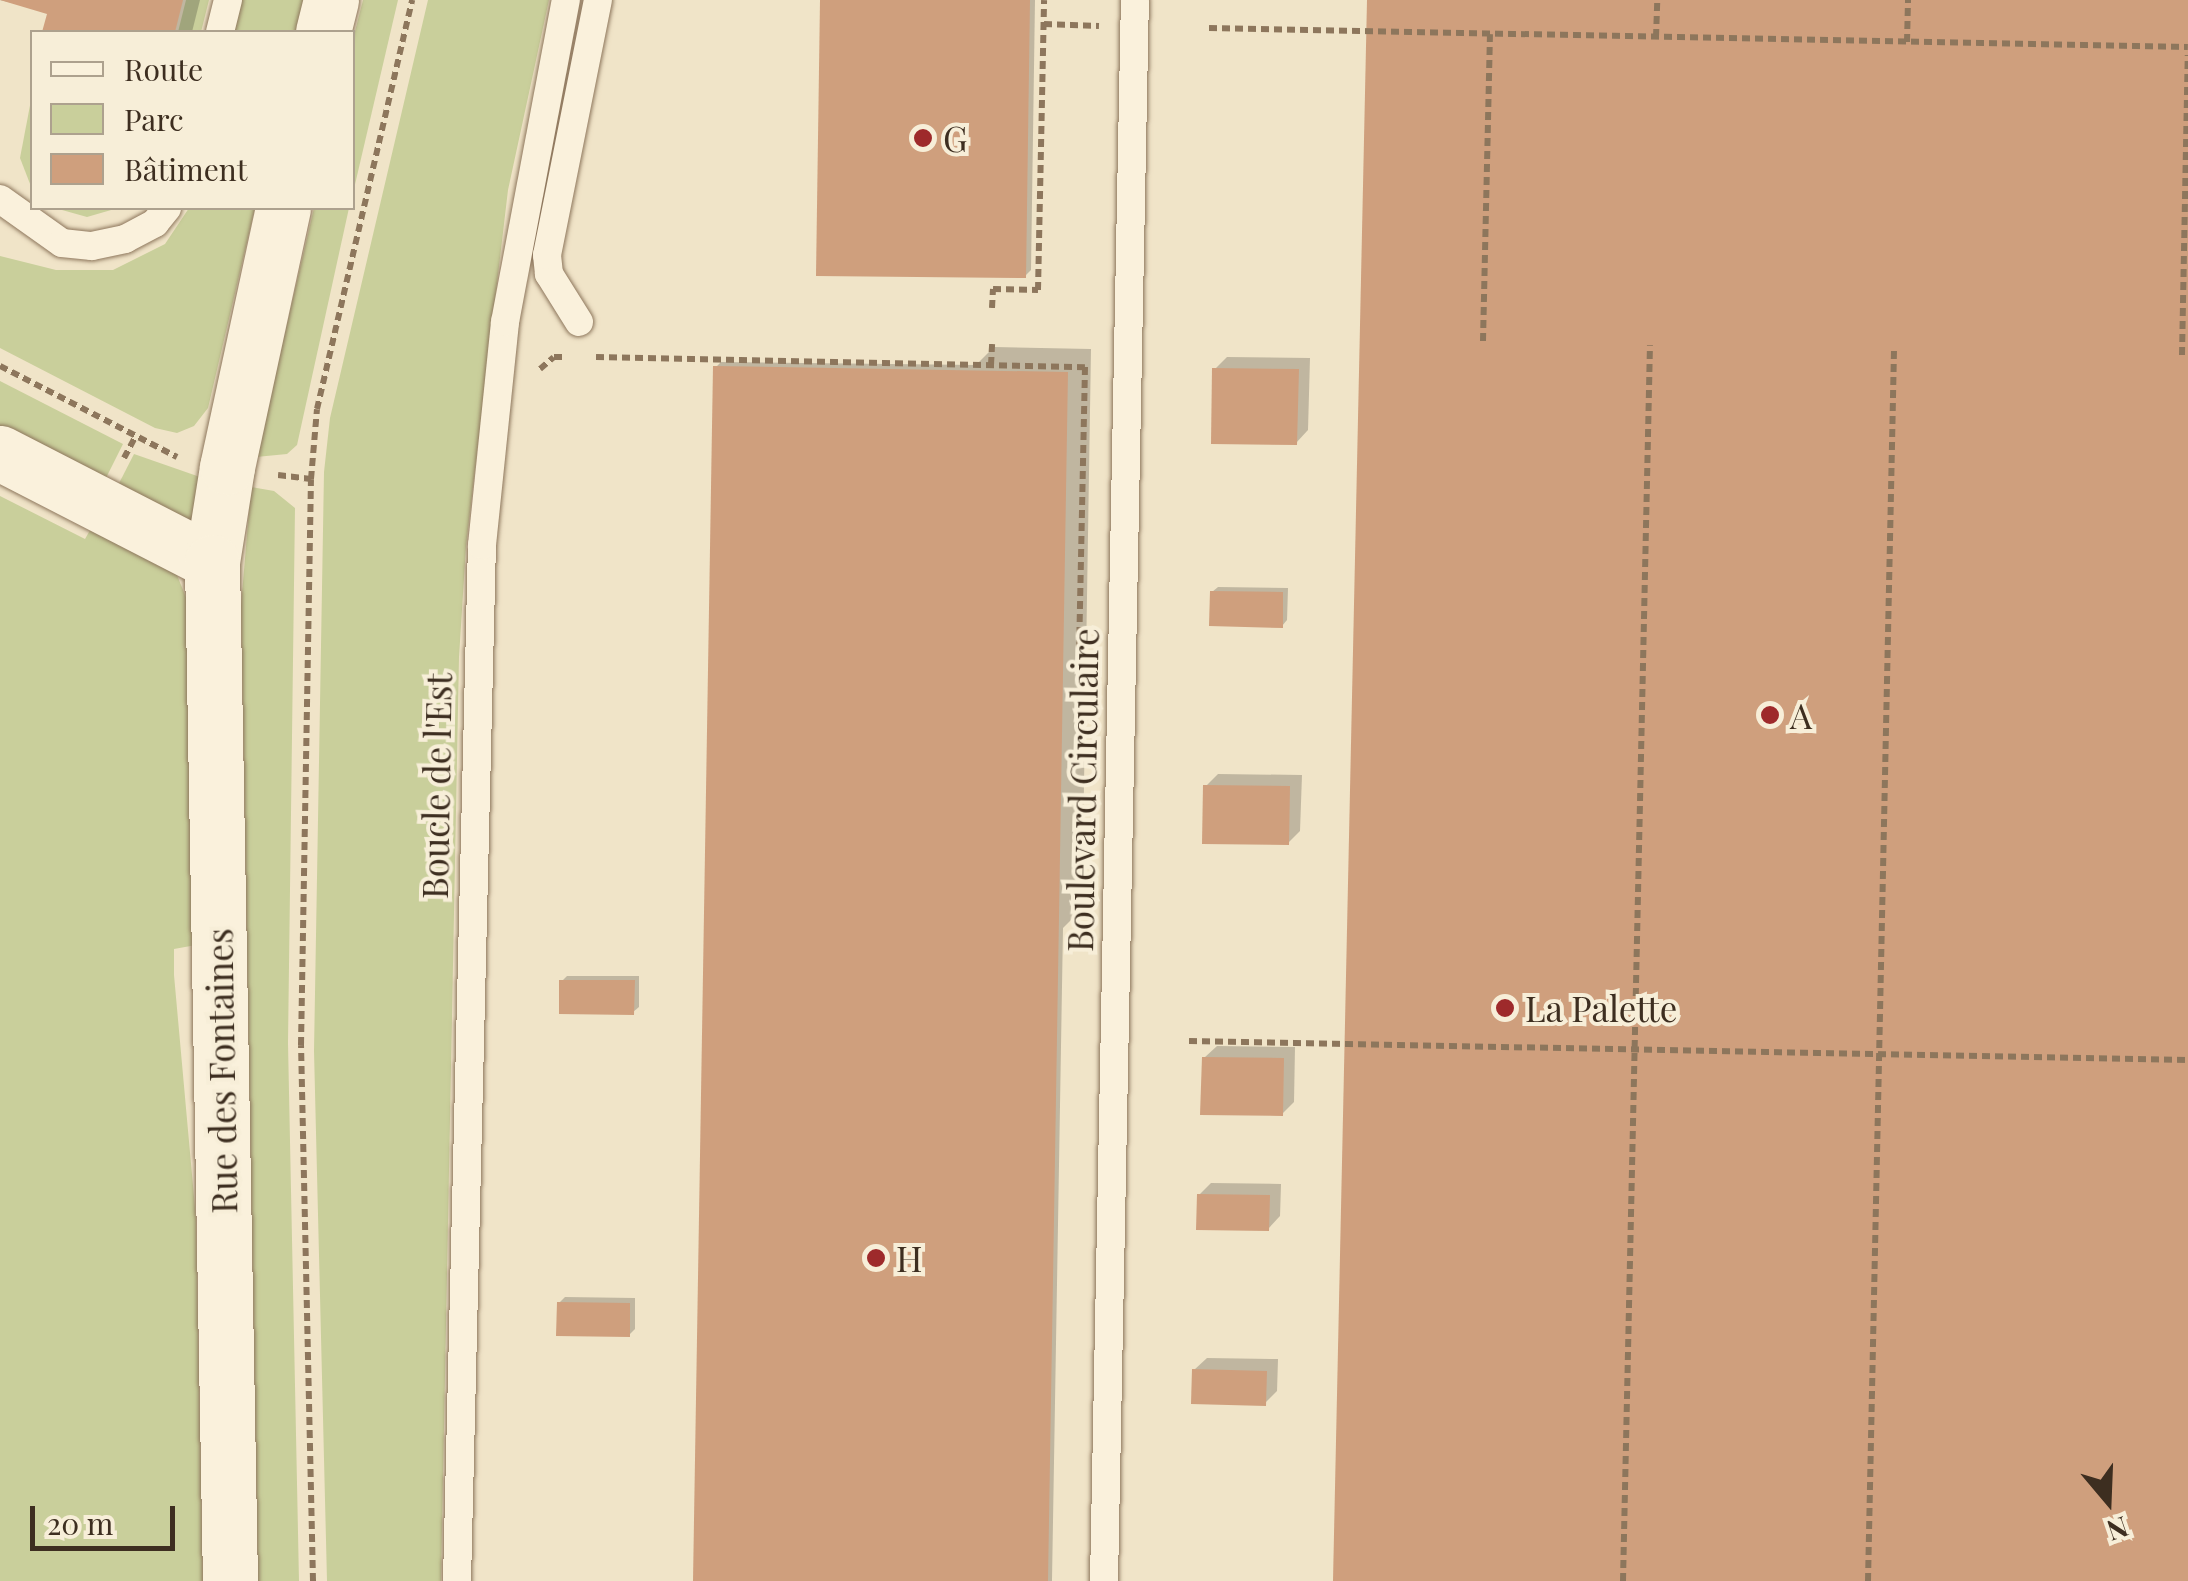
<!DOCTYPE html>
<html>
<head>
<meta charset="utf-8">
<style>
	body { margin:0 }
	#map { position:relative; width:2188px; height:1581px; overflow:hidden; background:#f0e4c8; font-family:"Playfair Display",serif }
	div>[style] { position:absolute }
	.green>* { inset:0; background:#c9cf9b }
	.shadow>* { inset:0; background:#0003 }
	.building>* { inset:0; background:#cf9f7d }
	.path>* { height:6px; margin-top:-3px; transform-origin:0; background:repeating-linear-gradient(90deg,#8d765c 0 8px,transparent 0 13px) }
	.roads { filter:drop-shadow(0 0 2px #8d765c) drop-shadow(0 0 2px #8d765c) }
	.lane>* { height:28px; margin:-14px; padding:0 14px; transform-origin:14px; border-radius:14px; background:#faf1dc }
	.street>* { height:55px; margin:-27.5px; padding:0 27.5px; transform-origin:27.5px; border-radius:27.5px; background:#faf1dc }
	.secondary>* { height:55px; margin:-27.5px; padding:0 27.5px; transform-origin:27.5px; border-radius:27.5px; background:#faf1dc }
	.dots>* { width:28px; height:28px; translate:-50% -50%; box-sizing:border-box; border:5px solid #f7eed8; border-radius:50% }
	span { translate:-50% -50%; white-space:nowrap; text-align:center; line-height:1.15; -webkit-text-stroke:8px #f7eed8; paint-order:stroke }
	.poi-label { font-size:35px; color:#3d2e20 }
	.left { translate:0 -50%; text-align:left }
	.street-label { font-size:35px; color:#3d2e20 }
	.legend { position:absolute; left:30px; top:30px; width:325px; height:180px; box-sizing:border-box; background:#f7eed8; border:2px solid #ada18e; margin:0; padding:12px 18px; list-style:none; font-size:30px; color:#3d2e20 }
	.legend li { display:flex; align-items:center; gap:20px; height:50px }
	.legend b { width:50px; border:2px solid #ada18e }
	.north { position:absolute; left:2058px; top:1451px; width:100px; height:100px; -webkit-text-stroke:8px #f7eed8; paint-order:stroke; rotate:161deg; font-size:28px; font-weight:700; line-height:40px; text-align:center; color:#3d2e20 }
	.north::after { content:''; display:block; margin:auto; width:35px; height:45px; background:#3d2e20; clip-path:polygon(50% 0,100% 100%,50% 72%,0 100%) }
	.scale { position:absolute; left:30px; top:1506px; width:145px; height:45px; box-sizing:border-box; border:5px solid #3d2e20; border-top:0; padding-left:12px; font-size:30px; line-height:35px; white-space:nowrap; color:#3d2e20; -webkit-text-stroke:8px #f7eed8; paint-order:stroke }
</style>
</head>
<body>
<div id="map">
	<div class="green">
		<i style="clip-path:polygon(186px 0,209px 0,201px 32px,178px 32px)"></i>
		<i style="clip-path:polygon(241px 0,303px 0,296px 32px,234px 32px)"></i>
		<i style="clip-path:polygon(363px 0,398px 0,353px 193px,352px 43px)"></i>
		<i style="clip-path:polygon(428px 0,549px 0,508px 190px,466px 546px,459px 657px,441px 1581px,327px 1581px,314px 1051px,324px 472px,330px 418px)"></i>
		<i style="clip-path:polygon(32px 95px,32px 189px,20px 158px)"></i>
		<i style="clip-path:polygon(55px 208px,118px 208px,87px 217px)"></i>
		<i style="clip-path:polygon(189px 208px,255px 208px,208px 408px,194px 426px,177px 433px,155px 428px,0 348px,0 256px,56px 270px,113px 270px,165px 244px)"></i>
		<i style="clip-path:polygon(314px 208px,349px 208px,297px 445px,287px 454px,256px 457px)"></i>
		<i style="clip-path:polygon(0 381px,123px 444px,103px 484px,0 431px)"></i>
		<i style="clip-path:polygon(134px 454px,200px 477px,198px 504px,190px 524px,113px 495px)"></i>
		<i style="clip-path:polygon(251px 487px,274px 491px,295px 508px,288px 1043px,299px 1581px,258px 1581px,241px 606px)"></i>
		<i style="clip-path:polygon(0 496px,85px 539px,93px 525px,158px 561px,177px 575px,189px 605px,196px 945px,174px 949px,174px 975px,196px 1219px,203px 1581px,0 1581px)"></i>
	</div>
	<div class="shadow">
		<i style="clip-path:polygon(0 0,200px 0,192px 32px,44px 32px,50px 12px)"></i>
		<i style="clip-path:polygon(822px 0,1035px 0,1031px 270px,1025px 276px)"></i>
		<i style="clip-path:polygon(994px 347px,1091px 349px,1082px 909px,1063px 928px,1052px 1581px,695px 1581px,716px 367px,721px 362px,976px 365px)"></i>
		<i style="clip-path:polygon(1227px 357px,1310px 358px,1308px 430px,1296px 443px,1215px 369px)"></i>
		<i style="clip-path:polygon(1218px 587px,1288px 588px,1287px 620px,1282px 626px,1212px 592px)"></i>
		<i style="clip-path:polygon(1218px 774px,1302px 775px,1300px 831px,1288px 843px,1206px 786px)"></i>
		<i style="clip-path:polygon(567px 976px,639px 976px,639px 1007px,633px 1012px,562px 981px)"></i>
		<i style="clip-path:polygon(1217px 1046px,1295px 1047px,1294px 1102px,1282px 1114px,1204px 1058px)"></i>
		<i style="clip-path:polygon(1211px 1183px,1281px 1184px,1280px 1216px,1268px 1229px,1199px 1195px)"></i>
		<i style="clip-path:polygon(565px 1297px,635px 1298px,635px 1329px,629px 1335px,559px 1303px)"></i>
		<i style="clip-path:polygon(1207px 1358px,1278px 1359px,1277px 1391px,1265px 1403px,1194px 1370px)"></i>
	</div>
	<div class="building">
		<i style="clip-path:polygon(0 0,183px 0,175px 32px,42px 32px,47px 14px)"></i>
		<i style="clip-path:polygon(820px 0,1030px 0,1026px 278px,816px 276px)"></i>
		<i style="clip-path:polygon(1367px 0,2188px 0,2188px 1581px,1333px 1581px)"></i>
		<i style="clip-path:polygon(713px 366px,1068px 372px,1048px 1581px,693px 1581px)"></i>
		<i style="clip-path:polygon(1212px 368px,1299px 369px,1297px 445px,1211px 444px)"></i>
		<i style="clip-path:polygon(1210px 591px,1283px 592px,1283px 628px,1209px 626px)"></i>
		<i style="clip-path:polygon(1203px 785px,1290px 786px,1289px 845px,1202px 844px)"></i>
		<i style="clip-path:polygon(559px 980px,635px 980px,634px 1015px,559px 1014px)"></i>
		<i style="clip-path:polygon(1202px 1057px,1284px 1058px,1283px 1116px,1200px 1115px)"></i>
		<i style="clip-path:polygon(1197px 1194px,1270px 1195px,1269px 1231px,1196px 1230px)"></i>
		<i style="clip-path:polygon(557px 1302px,630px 1303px,630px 1337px,556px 1336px)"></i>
		<i style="clip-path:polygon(1192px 1369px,1267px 1371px,1266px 1406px,1191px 1404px)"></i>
	</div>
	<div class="path">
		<i style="left:1044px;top:24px;width:55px;rotate:2.1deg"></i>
		<i style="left:1209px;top:28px;width:979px;rotate:1.11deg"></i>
		<i style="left:1656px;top:37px;width:37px;rotate:-88deg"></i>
		<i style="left:1907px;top:42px;width:42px;rotate:-88.6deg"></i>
		<i style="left:992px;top:308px;width:19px;rotate:-87deg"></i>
		<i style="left:993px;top:289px;width:45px;rotate:1.3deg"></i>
		<i style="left:1038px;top:290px;width:290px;rotate:-88.8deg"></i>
		<i style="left:1483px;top:341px;width:307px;rotate:-88.7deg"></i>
		<i style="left:2182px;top:355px;width:300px;rotate:-88.9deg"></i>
		<i style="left:596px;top:357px;width:489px;rotate:1.2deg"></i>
		<i style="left:1085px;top:367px;width:298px;rotate:91.2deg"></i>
		<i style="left:991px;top:365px;width:21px;rotate:-87deg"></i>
		<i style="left:0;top:366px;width:199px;rotate:27.2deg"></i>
		<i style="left:540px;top:369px;width:18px;rotate:-41deg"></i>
		<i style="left:554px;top:357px;width:9px"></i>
		<i style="left:124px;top:458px;width:24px;rotate:-62deg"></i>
		<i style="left:278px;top:475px;width:33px;rotate:7deg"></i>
		<i style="left:1189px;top:1041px;width:999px;rotate:1.09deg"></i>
		<i style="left:313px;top:1581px;width:536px;rotate:-91.28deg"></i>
		<i style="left:301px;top:1045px;width:566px;rotate:-88.99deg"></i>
		<i style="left:311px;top:479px;width:70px;rotate:-85.1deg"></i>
		<i style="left:317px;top:409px;width:420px;rotate:-76.9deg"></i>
		<i style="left:1623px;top:1581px;width:1236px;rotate:-88.75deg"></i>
		<i style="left:1868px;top:1581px;width:1232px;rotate:-88.79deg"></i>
	</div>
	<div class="roads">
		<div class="lane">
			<i style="left:220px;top:32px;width:33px;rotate:-76deg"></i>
			<i style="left:0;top:199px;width:76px;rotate:35.4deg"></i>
			<i style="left:62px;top:243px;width:30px;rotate:6deg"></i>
			<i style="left:92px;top:246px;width:34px;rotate:-12deg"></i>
			<i style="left:125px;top:239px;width:34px;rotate:-28deg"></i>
			<i style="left:155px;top:223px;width:19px;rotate:-51deg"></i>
			<i style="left:579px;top:322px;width:57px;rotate:-122deg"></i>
			<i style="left:549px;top:274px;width:19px;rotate:-96deg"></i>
			<i style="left:547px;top:255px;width:260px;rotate:-78.7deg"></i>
			<i style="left:457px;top:1581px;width:1036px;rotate:-88.62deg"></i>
			<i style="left:482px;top:545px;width:224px;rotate:-84.1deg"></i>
			<i style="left:505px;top:322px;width:328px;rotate:-79.3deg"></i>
			<i style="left:1104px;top:1581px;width:1581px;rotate:-88.88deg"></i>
		</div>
		<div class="street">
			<i style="left:323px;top:32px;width:33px;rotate:-76deg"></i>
			<i style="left:0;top:453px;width:238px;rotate:27.2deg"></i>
			<i style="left:212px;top:562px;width:96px;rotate:-81deg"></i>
			<i style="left:227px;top:467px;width:265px;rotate:-77.8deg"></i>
		</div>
		<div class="secondary">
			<i style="left:212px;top:562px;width:1019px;rotate:88.99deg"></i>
		</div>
	</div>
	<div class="dots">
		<i style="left:923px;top:138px;background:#9e2a2b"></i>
		<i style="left:1770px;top:715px;background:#9e2a2b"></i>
		<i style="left:1505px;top:1008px;background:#9e2a2b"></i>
		<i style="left:876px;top:1258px;background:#9e2a2b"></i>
	</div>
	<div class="poi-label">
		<span class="left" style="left:943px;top:138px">G</span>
		<span class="left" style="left:1790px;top:715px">A</span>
		<span class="left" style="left:1525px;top:1008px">La Palette</span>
		<span class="left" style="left:896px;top:1258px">H</span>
	</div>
	<div class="street-label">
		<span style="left:436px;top:786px;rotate:-89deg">Boucle de l'Est</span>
		<span style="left:1082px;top:790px;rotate:-89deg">Boulevard Circulaire</span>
		<span style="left:221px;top:1071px;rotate:-91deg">Rue des Fontaines</span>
	</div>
	<ul class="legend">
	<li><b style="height:12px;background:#faf1dc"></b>Route</li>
	<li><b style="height:28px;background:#c9cf9b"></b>Parc</li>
	<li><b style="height:28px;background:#cf9f7d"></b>Bâtiment</li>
	</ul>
	<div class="north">N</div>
	<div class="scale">20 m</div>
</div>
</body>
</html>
